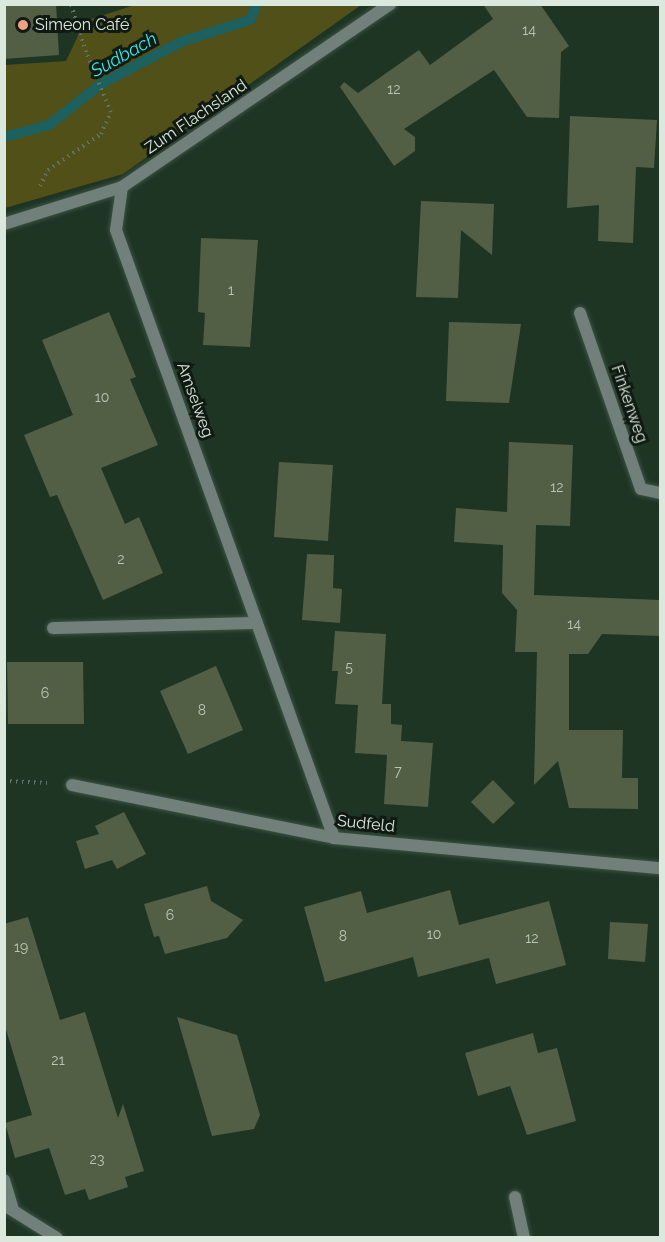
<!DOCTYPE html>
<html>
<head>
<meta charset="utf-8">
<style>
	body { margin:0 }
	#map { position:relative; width:665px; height:1242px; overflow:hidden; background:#1e3524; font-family:Raleway,sans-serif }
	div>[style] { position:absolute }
	.green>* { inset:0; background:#515018 }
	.stream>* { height:10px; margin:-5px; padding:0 5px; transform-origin:5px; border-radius:5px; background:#1c605f }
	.building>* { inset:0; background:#525f45 }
	.path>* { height:4px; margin-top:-2px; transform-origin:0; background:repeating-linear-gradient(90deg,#617466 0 1.5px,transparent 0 6px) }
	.roads { filter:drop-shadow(0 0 2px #3c5242) drop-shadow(0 0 2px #3c5242) }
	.minor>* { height:12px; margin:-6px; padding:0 6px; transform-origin:6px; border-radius:6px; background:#72807b }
	.dots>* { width:16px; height:16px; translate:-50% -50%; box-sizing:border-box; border:3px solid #101a12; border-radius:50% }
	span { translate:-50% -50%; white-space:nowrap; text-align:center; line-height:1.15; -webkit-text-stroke:6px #101a12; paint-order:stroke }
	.number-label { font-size:14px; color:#b8c6b7 }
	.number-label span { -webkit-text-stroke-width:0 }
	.poi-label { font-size:16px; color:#dae8dd }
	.left { translate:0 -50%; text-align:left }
	.street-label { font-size:16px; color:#dae8dd }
	.water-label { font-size:18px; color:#2cebeb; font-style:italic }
	.frame { position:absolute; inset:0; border:6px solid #dae8dd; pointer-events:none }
</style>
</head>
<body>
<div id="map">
	<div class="green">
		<i style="clip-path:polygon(138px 4px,361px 5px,123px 174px,5px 208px,5px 65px,66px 61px,85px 21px)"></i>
	</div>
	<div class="stream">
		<i style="left:4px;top:137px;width:47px;rotate:-14.9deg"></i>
		<i style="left:49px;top:125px;width:66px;rotate:-38.3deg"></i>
		<i style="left:101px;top:84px;width:93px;rotate:-27.7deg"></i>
		<i style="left:183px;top:41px;width:70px;rotate:-17.4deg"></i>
		<i style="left:250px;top:20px;width:17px;rotate:-66deg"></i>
	</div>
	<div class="building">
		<i style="clip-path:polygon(4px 4px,56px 4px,59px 55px,4px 59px)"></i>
		<i style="clip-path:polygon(483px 4px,540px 4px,569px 46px,561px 52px,559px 118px,527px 117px,494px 70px,404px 129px,415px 137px,415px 151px,394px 166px,340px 87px,344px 82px,358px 93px,419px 50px,430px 65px,493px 19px)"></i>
		<i style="clip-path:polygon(570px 116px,657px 120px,654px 168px,636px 167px,633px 243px,598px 241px,599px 205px,567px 208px)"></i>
		<i style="clip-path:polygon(421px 201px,494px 204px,492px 255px,461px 230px,458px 298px,416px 297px)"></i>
		<i style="clip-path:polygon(201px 238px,258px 240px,250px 347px,203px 345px,205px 313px,198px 312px)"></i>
		<i style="clip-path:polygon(109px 312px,136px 377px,130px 379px,158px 445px,101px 468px,125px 524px,139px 517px,163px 573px,103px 600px,57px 495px,50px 497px,24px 435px,73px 415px,42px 340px)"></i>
		<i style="clip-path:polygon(449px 322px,521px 324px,509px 403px,446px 401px)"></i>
		<i style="clip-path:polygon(509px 442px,573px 445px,570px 526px,536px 525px,534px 595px,660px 600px,660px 636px,602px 634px,588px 654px,569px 654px,569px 730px,623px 730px,622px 778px,638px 778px,638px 809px,569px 808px,558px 761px,534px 785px,537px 652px,515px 652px,517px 610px,502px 593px,503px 545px,454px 542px,456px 508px,507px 512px)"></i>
		<i style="clip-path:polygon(279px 462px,333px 465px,328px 541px,274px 537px)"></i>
		<i style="clip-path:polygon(307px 554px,334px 555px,333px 588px,342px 589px,340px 623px,302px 620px)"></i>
		<i style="clip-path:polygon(335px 631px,386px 634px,382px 704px,391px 704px,391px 724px,402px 725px,401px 741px,433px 743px,428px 807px,384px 804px,387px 755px,355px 753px,358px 705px,335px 704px,338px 671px,332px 671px)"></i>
		<i style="clip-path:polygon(7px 662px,83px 662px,84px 724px,8px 724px)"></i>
		<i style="clip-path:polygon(216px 666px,243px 730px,188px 754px,160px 691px)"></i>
		<i style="clip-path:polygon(493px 780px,515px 803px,493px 824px,471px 802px)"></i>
		<i style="clip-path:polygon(124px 812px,146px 854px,117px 869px,112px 860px,85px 869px,76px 841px,99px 834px,95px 826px)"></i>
		<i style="clip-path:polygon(207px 886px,211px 901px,243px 920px,227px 938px,165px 954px,159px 936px,154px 937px,144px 904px)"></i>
		<i style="clip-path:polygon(450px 890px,459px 925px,549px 901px,566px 965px,496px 984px,489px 958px,418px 977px,413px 957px,325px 982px,304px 907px,361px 891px,367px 913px)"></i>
		<i style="clip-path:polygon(28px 917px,60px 1020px,85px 1012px,118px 1118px,123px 1104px,144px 1171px,125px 1177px,128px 1187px,89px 1200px,85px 1189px,65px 1195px,49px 1148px,15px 1158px,5px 1123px,32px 1115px,4px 1023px,4px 924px)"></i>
		<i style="clip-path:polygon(610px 922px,648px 924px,645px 962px,608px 959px)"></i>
		<i style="clip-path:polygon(177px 1017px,237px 1035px,260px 1115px,254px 1129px,212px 1136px)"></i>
		<i style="clip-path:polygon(533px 1033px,538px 1053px,557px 1048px,576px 1121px,527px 1135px,510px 1086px,478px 1096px,465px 1053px)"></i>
	</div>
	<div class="path">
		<i style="left:40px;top:186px;width:18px;rotate:-63deg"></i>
		<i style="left:48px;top:170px;width:64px;rotate:-34.2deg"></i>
		<i style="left:101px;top:134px;width:24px;rotate:-66deg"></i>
		<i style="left:111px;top:112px;width:65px;rotate:-112.6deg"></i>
		<i style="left:86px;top:52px;width:50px;rotate:-107.4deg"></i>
		<i style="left:4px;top:781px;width:43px;rotate:2.7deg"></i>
	</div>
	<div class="roads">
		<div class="minor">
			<i style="left:122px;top:187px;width:43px;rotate:97.9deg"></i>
			<i style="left:116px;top:230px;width:646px;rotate:70.27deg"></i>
			<i style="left:4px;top:224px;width:124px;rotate:-17.4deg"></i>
			<i style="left:122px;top:187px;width:325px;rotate:-34.3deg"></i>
			<i style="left:580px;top:313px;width:186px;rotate:70.9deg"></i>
			<i style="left:641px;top:489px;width:19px;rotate:12deg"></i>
			<i style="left:53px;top:628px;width:204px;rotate:-1.4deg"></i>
			<i style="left:72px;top:785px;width:267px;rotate:11.4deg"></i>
			<i style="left:334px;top:838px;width:327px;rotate:5.3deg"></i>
			<i style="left:4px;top:1180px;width:31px;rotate:73deg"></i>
			<i style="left:515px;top:1197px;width:42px;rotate:77.6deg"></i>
			<i style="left:4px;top:1205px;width:62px;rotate:31.9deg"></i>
		</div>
	</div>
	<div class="dots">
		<i style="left:23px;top:25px;background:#f2a07f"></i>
	</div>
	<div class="number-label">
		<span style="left:529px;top:30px">14</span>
		<span style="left:394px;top:89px">12</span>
		<span style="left:231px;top:290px">1</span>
		<span style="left:102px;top:397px">10</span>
		<span style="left:557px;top:487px">12</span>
		<span style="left:121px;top:559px">2</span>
		<span style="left:574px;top:624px">14</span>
		<span style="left:349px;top:667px">5</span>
		<span style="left:45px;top:693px">6</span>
		<span style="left:202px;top:710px">8</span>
		<span style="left:398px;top:771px">7</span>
		<span style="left:170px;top:915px">6</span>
		<span style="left:434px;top:934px">10</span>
		<span style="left:343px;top:936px">8</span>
		<span style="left:532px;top:938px">12</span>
		<span style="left:21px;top:947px">19</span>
		<span style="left:58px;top:1060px">21</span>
		<span style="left:97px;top:1159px">23</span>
	</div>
	<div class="poi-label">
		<span class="left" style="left:35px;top:25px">Simeon Café</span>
	</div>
	<div class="street-label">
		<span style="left:196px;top:117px;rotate:-34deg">Zum Flachsland</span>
		<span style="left:195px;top:400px;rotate:70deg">Amselweg</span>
		<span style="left:629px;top:404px;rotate:71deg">Finkenweg</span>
		<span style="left:366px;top:824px;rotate:6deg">Sudfeld</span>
	</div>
	<div class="water-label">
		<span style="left:124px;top:55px;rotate:-29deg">Sudbach</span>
	</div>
	<div class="frame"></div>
</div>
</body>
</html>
